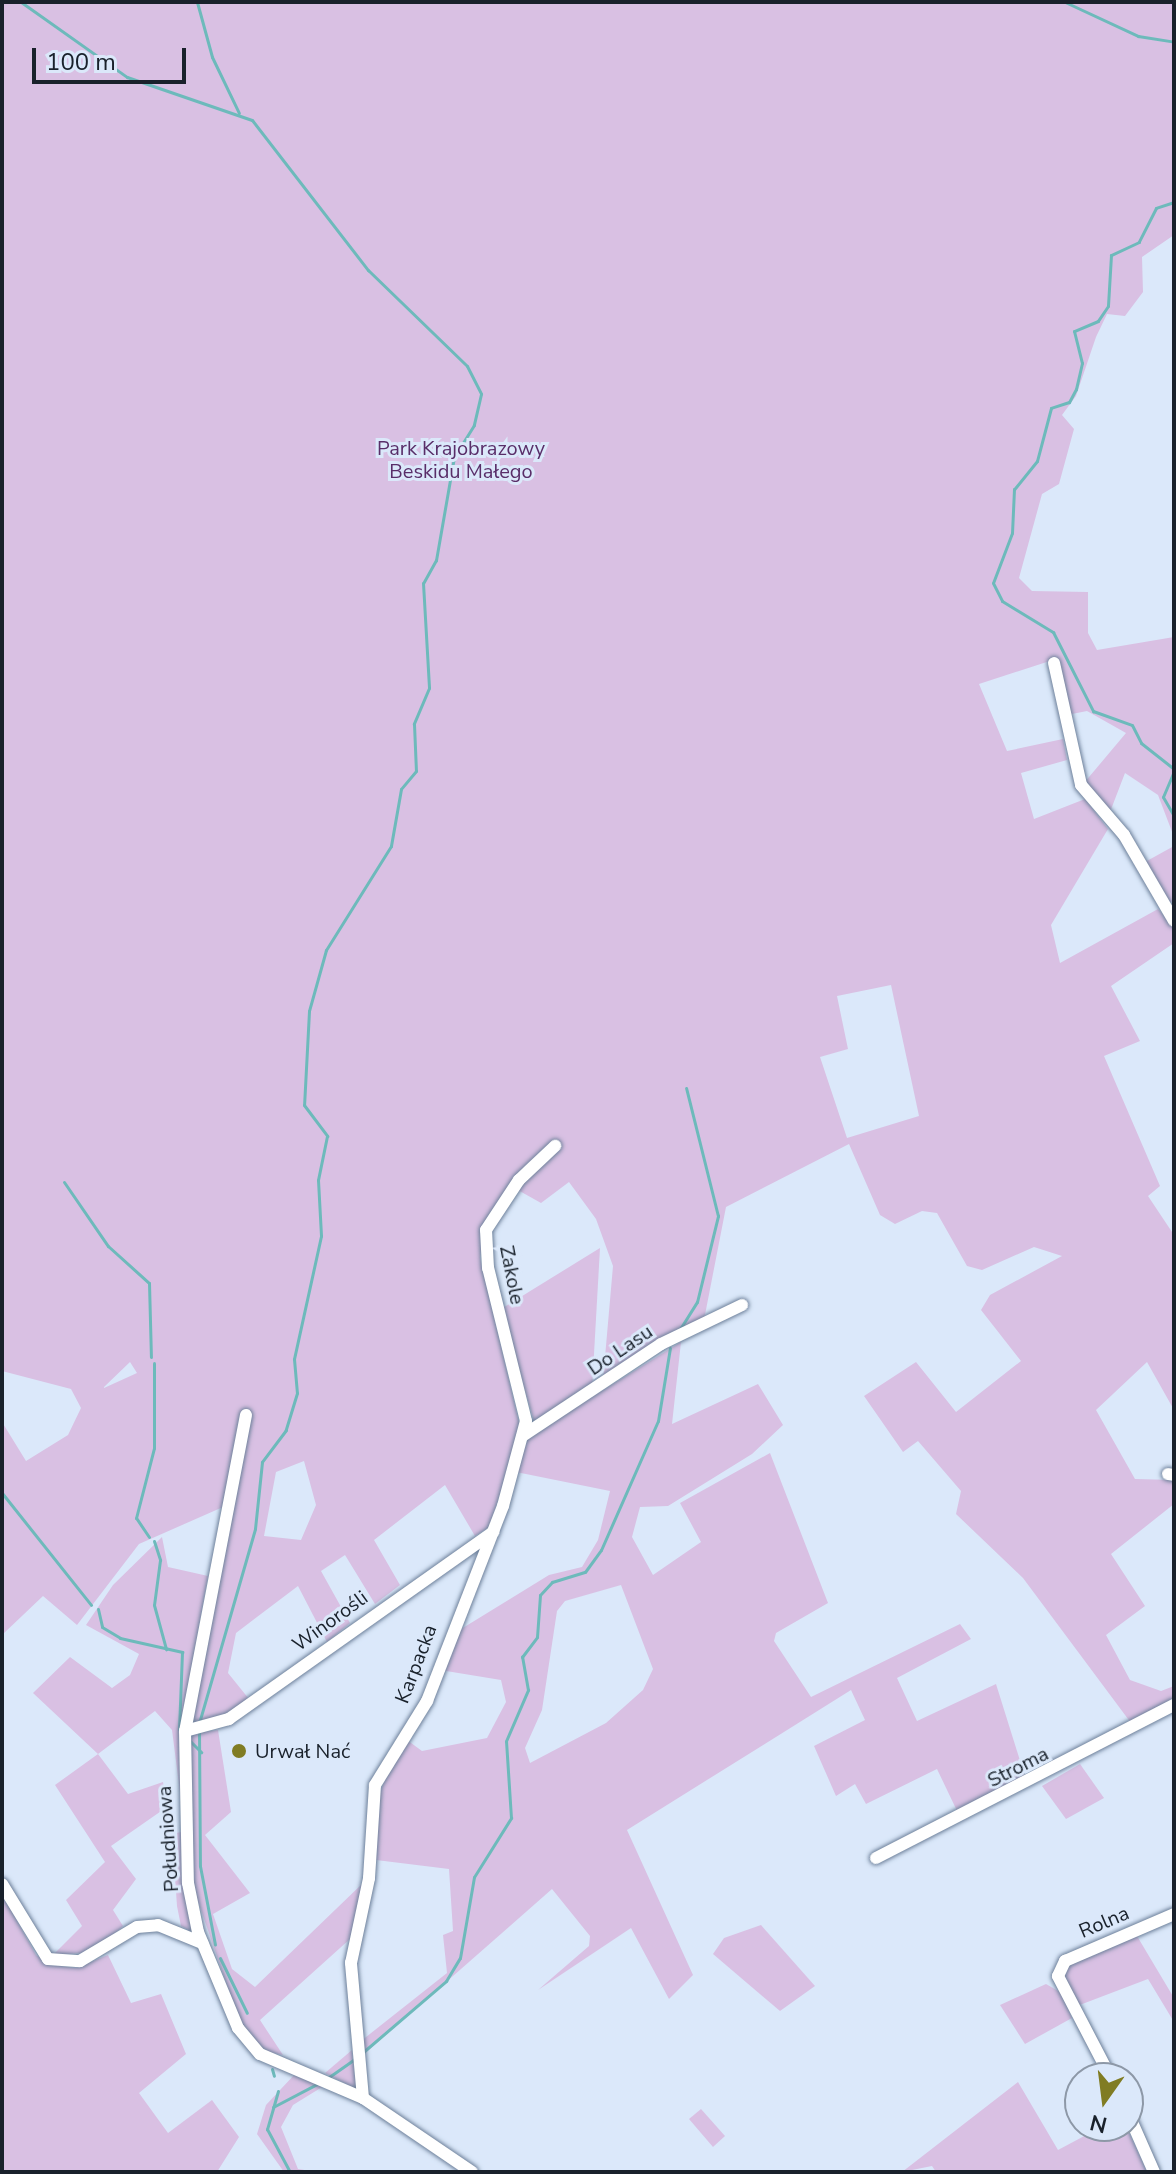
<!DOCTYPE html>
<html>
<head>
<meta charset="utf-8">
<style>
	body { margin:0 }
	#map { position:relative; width:1176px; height:2174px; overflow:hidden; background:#dbe8fa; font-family:"Nunito Sans",sans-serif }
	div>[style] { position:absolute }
	.green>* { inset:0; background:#d9c0e3 }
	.stream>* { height:3px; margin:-1.5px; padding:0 1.5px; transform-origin:1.5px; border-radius:1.5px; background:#6dbabb }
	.roads { filter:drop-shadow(0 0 2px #6d809a) drop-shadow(0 0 2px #6d809a) }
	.minor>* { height:12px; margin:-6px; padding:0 6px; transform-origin:6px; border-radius:6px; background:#fff }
	.dots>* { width:22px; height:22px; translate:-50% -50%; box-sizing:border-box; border:4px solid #dbe8fa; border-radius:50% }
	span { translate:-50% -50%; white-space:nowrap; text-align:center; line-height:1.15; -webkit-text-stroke:6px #dbe8fa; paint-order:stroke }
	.park-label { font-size:20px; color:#592e69 }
	.street-label { font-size:20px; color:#19212b }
	.poi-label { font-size:20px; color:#19212b }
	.left { translate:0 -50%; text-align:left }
	.frame { position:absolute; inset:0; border:4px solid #19212b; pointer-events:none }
	.north { position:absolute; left:1064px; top:2062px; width:80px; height:80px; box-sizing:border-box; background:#dbe8fa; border:2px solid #8d98a7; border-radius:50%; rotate:194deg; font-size:22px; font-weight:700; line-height:32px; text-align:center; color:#19212b }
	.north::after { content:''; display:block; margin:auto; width:28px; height:36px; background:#807c23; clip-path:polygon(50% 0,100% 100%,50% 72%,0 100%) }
	.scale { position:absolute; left:32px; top:48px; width:154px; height:36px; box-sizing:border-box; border:4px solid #19212b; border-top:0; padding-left:10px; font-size:24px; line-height:28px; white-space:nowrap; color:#19212b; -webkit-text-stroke:6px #dbe8fa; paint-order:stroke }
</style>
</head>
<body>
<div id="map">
	<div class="green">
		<i style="clip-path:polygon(evenodd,2px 2px,1174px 2px,1174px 235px,1142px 257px,1143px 292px,1125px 316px,1107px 314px,1096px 337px,1076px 396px,1062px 415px,1074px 429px,1059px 484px,1042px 494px,1019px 578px,1032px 591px,1088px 592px,1088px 633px,1097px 650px,1174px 637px,1174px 837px,1158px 795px,1125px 773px,1110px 812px,1084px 783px,1126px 733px,1087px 711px,1067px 715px,1056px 659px,979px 684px,1007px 751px,1063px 739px,1067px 760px,1021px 773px,1034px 819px,1085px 799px,1108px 829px,1051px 925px,1060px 963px,1158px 909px,1174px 927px,1174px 943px,1111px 986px,1140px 1041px,1104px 1056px,1160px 1186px,1148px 1196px,1174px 1235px,1174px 1410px,1147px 1362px,1096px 1410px,1135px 1479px,1174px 1480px,1174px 1504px,1111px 1554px,1145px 1606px,1106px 1635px,1130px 1680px,1161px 1691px,1174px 1686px,1174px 1700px,1131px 1723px,1023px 1578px,956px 1514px,961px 1491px,918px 1441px,903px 1452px,864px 1396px,916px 1362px,956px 1412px,1021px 1361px,981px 1310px,990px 1295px,1062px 1256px,1034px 1247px,982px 1270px,967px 1266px,937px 1213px,922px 1211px,895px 1224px,880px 1215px,849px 1144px,726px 1207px,704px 1320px,603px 1380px,613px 1266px,596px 1219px,569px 1182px,541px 1203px,516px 1189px,498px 1205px,484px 1222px,480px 1258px,521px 1431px,489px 1527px,475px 1536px,445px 1485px,374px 1540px,400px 1585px,375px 1604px,345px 1555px,321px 1571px,350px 1623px,327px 1642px,298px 1586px,236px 1633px,228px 1673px,249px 1699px,227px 1714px,191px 1725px,223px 1507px,139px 1544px,77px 1625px,43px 1596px,2px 1635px,2px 1422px,26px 1461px,68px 1435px,81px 1408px,71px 1389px,2px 1371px,2px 2px,891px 985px,919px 1116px,847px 1138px,820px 1057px,848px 1049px,837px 996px,891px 985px,2px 2px,130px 1362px,137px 1373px,104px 1388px,104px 1387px,130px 1362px,2px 2px,304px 1461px,316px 1505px,301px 1540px,264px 1536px,276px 1472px,304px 1461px)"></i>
		<i style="clip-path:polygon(1174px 846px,1174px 900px,1168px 904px,1145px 862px)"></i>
		<i style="clip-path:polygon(600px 1248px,592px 1389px,534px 1421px,501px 1309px)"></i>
		<i style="clip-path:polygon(evenodd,681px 1342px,672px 1424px,758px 1384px,783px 1425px,752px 1454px,668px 1506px,640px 1507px,632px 1537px,653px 1575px,701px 1542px,680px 1503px,770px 1453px,828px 1603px,776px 1633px,774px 1641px,811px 1697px,960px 1624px,971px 1639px,897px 1678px,917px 1721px,996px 1684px,1027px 1783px,959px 1815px,937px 1769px,866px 1804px,855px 1784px,836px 1796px,814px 1746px,865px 1720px,851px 1690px,627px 1830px,693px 1975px,669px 1999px,631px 1928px,538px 1990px,589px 1946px,590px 1936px,552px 1889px,363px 2055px,361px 2041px,447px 1973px,443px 1935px,453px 1931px,449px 1869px,376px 1860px,378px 1799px,387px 1774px,407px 1740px,422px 1751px,487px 1738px,506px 1702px,501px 1680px,440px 1670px,453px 1634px,549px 1575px,582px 1567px,598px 1540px,610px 1491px,516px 1472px,529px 1436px,681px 1342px,621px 1585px,653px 1669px,643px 1690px,606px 1723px,530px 1763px,525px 1748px,542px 1710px,557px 1611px,565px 1601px,621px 1585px)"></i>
		<i style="clip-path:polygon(162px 1537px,168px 1567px,208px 1576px,184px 1710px,181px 1800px,172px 1730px,155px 1711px,98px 1754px,128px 1794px,163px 1782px,167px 1807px,111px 1846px,136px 1879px,113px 1910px,123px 1926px,95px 1952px,53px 1955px,82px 1926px,66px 1900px,105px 1862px,55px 1785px,98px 1754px,33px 1693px,70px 1657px,112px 1688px,130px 1675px,139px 1654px,86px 1625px,113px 1585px)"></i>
		<i style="clip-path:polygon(218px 1730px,231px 1812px,205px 1835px,250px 1893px,213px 1914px,232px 1969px,255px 1987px,363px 1883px,350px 1939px,260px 2020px,283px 2055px,263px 2051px,239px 2020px,191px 1881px,189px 1734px)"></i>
		<i style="clip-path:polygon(1080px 1764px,1104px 1798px,1066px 1819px,1042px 1786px)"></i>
		<i style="clip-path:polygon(181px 1832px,194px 1933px,181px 1926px,177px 1906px,172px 1834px)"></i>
		<i style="clip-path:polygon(2px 1894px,36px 1955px,52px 1965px,76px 1968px,108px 1955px,131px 2003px,161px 1994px,186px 2054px,139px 2093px,168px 2133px,212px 2100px,239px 2137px,217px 2172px,2px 2172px)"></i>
		<i style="clip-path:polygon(761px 1925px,815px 1986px,780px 2011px,713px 1954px,724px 1938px)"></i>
		<i style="clip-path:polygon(1137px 1936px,1174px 1998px,1174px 2022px,1148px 1979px,1077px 2006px,1063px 1975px,1070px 1964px)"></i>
		<i style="clip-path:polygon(1046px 1984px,1060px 1992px,1072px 2018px,1025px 2044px,1000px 2005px)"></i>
		<i style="clip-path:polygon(352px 2050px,356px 2089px,325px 2073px)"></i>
		<i style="clip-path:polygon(295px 2074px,327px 2084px,293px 2105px,281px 2127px,298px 2169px,318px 2172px,284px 2172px,257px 2134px,266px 2105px)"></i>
		<i style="clip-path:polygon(1018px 2082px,1058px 2150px,1103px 2126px,1126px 2126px,1147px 2172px,936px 2172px,932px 2166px,902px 2172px)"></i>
		<i style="clip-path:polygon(701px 2109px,725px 2136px,713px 2147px,689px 2119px)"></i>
	</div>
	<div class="stream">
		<i style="left:21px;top:2px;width:130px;rotate:35.3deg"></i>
		<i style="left:127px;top:77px;width:132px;rotate:19deg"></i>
		<i style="left:252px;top:120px;width:190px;rotate:52.3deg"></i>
		<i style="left:368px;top:270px;width:138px;rotate:44.1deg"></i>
		<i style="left:467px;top:366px;width:31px;rotate:63deg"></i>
		<i style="left:481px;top:394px;width:32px;rotate:103deg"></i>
		<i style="left:474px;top:425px;width:38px;rotate:122deg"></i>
		<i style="left:454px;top:457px;width:105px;rotate:99.9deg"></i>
		<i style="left:436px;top:560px;width:26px;rotate:119deg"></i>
		<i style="left:423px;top:583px;width:105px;rotate:86.7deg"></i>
		<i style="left:429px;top:688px;width:39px;rotate:113deg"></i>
		<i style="left:414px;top:724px;width:47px;rotate:87.6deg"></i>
		<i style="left:416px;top:771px;width:23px;rotate:130deg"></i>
		<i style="left:401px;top:789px;width:58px;rotate:100deg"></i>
		<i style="left:391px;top:846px;width:123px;rotate:122deg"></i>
		<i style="left:326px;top:950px;width:63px;rotate:105.6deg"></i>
		<i style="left:309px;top:1011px;width:94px;rotate:93deg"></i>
		<i style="left:304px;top:1105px;width:39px;rotate:53deg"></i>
		<i style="left:327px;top:1136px;width:45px;rotate:101.6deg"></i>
		<i style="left:318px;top:1180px;width:56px;rotate:86.9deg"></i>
		<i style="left:321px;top:1236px;width:126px;rotate:102.4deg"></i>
		<i style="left:294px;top:1359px;width:34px;rotate:85deg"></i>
		<i style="left:297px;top:1393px;width:39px;rotate:107deg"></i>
		<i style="left:286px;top:1430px;width:40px;rotate:127deg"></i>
		<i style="left:262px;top:1462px;width:67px;rotate:96deg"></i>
		<i style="left:255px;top:1529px;width:202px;rotate:106.1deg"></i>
		<i style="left:197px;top:2px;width:57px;rotate:74.7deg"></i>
		<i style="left:212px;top:57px;width:62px;rotate:64.3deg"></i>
		<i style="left:1065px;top:2px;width:81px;rotate:25deg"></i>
		<i style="left:1138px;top:36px;width:36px;rotate:9deg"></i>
		<i style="left:1174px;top:202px;width:19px;rotate:162deg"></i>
		<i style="left:1156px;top:208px;width:38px;rotate:117deg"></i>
		<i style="left:1139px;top:242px;width:31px;rotate:155deg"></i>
		<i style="left:1111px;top:255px;width:51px;rotate:93.4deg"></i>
		<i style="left:1108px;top:306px;width:18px;rotate:124deg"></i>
		<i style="left:1098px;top:321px;width:26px;rotate:157deg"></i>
		<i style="left:1074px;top:331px;width:33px;rotate:76deg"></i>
		<i style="left:1082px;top:363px;width:27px;rotate:103deg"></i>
		<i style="left:1076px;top:389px;width:15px;rotate:118deg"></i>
		<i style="left:1069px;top:402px;width:19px;rotate:162deg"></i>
		<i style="left:1051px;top:408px;width:55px;rotate:104.8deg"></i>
		<i style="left:1037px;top:461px;width:36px;rotate:129deg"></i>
		<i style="left:1014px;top:489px;width:44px;rotate:92.6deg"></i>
		<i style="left:1012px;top:533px;width:53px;rotate:110.8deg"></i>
		<i style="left:993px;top:583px;width:20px;rotate:63deg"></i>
		<i style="left:1002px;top:601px;width:60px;rotate:31.3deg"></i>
		<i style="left:1053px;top:632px;width:89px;rotate:63.1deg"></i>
		<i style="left:1093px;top:711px;width:41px;rotate:19.7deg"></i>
		<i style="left:1132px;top:725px;width:20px;rotate:63deg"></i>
		<i style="left:1141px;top:743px;width:42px;rotate:38.2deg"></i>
		<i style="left:1174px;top:771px;width:28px;rotate:113deg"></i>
		<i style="left:1163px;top:797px;width:22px;rotate:60deg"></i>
		<i style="left:64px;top:1182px;width:78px;rotate:55.5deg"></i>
		<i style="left:108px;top:1246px;width:55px;rotate:42.1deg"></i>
		<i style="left:149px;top:1283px;width:74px;rotate:88.5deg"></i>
		<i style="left:680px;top:1329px;width:32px;rotate:-58deg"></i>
		<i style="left:697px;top:1302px;width:89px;rotate:-76.3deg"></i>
		<i style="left:718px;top:1216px;width:132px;rotate:-104deg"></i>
		<i style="left:2px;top:1493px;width:143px;rotate:51.5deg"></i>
		<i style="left:149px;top:1537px;width:23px;rotate:-124deg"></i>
		<i style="left:136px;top:1518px;width:72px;rotate:-75.6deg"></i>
		<i style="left:154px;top:1448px;width:85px;rotate:-90deg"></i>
		<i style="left:154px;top:1541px;width:20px;rotate:72deg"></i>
		<i style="left:160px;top:1560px;width:45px;rotate:97.6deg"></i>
		<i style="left:154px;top:1605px;width:46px;rotate:74.7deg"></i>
		<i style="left:98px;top:1609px;width:18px;rotate:77deg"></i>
		<i style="left:102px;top:1627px;width:21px;rotate:31deg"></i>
		<i style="left:120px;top:1638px;width:64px;rotate:12.7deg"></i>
		<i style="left:182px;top:1652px;width:77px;rotate:92.2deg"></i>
		<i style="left:199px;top:1731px;width:135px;rotate:89.6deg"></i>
		<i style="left:200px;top:1866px;width:80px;rotate:79.2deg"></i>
		<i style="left:190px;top:1741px;width:16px;rotate:45deg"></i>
		<i style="left:220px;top:1958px;width:61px;rotate:63.9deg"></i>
		<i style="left:362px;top:2053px;width:111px;rotate:-40.6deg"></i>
		<i style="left:446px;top:1981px;width:27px;rotate:-59deg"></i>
		<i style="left:460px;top:1958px;width:82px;rotate:-80.2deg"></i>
		<i style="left:474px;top:1877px;width:70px;rotate:-57.9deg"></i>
		<i style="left:511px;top:1818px;width:77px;rotate:-93.7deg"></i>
		<i style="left:506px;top:1741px;width:56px;rotate:-66.7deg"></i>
		<i style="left:528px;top:1690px;width:34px;rotate:-100deg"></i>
		<i style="left:522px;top:1657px;width:25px;rotate:-53deg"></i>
		<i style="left:537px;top:1637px;width:42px;rotate:-85.9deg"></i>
		<i style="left:540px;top:1595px;width:18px;rotate:-47deg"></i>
		<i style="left:552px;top:1582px;width:34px;rotate:-17deg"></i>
		<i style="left:585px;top:1572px;width:27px;rotate:-54deg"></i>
		<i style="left:601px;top:1550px;width:141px;rotate:-66.2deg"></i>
		<i style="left:658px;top:1421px;width:74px;rotate:-80.7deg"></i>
		<i style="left:272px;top:2069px;width:7px;rotate:74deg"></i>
		<i style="left:329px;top:2077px;width:33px;rotate:-35deg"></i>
		<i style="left:278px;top:2091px;width:40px;rotate:106deg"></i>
		<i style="left:267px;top:2129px;width:49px;rotate:61.9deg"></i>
		<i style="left:273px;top:2107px;width:52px;rotate:-27.6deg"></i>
	</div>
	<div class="roads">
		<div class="minor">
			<i style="left:1054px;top:663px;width:125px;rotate:77.5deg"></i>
			<i style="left:1081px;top:785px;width:66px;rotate:49.3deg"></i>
			<i style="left:1124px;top:835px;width:99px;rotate:59.8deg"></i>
			<i style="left:246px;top:1415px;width:322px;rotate:100.9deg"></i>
			<i style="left:185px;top:1731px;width:152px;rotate:88.9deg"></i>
			<i style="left:188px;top:1883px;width:50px;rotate:78.5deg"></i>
			<i style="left:198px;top:1932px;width:104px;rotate:67.4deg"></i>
			<i style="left:238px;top:2028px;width:34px;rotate:50deg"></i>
			<i style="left:260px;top:2054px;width:112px;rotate:23.1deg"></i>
			<i style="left:363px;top:2098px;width:132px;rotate:34.2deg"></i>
			<i style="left:524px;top:1435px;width:164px;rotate:-33.6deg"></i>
			<i style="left:661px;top:1344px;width:90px;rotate:-25.7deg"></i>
			<i style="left:1168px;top:1474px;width:6px;rotate:9deg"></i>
			<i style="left:185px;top:1731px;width:46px;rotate:-15.3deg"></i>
			<i style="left:229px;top:1719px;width:324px;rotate:-35.3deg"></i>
			<i style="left:876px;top:1858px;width:335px;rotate:-27.2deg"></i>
			<i style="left:2px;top:1884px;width:88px;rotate:58.5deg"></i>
			<i style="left:48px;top:1959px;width:32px;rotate:4deg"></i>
			<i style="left:80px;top:1961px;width:66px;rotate:-30.8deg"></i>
			<i style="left:137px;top:1927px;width:21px;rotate:-5deg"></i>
			<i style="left:158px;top:1925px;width:48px;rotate:22.2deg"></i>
			<i style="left:1111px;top:2078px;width:115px;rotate:-117.5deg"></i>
			<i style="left:1058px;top:1976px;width:17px;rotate:-65deg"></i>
			<i style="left:1065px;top:1961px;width:119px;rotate:-23.3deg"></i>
			<i style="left:363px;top:2098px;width:136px;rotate:-95.1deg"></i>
			<i style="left:351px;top:1963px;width:87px;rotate:-78deg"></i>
			<i style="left:369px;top:1878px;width:93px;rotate:-86.3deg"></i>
			<i style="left:375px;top:1785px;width:99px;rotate:-58.2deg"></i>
			<i style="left:427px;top:1701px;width:209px;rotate:-68.7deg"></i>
			<i style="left:503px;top:1506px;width:88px;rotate:-74.9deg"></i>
			<i style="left:526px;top:1421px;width:158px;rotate:-103.9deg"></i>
			<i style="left:488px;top:1268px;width:38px;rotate:-93deg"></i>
			<i style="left:486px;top:1230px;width:60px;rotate:-56.6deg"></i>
			<i style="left:519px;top:1180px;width:50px;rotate:-43.4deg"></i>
			<i style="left:1128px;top:2113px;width:64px;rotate:66.2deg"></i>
		</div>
	</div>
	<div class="dots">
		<i style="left:239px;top:1751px;background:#807c23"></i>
	</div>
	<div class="park-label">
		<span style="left:461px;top:460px">Park Krajobrazowy<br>Beskidu Małego</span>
	</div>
	<div class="street-label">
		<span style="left:512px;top:1275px;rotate:79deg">Zakole</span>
		<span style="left:620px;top:1350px;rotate:-34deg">Do Lasu</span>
		<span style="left:330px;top:1621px;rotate:-36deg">Winorośli</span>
		<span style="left:416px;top:1664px;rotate:-69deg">Karpacka</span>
		<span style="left:1018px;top:1767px;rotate:-27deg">Stroma</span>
		<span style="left:168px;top:1839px;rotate:-94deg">Południowa</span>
		<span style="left:1104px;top:1922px;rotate:-23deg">Rolna</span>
	</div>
	<div class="poi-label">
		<span class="left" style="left:255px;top:1751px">Urwał Nać</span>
	</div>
	<div class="frame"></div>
	<div class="north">N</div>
	<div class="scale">100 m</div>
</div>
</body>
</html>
